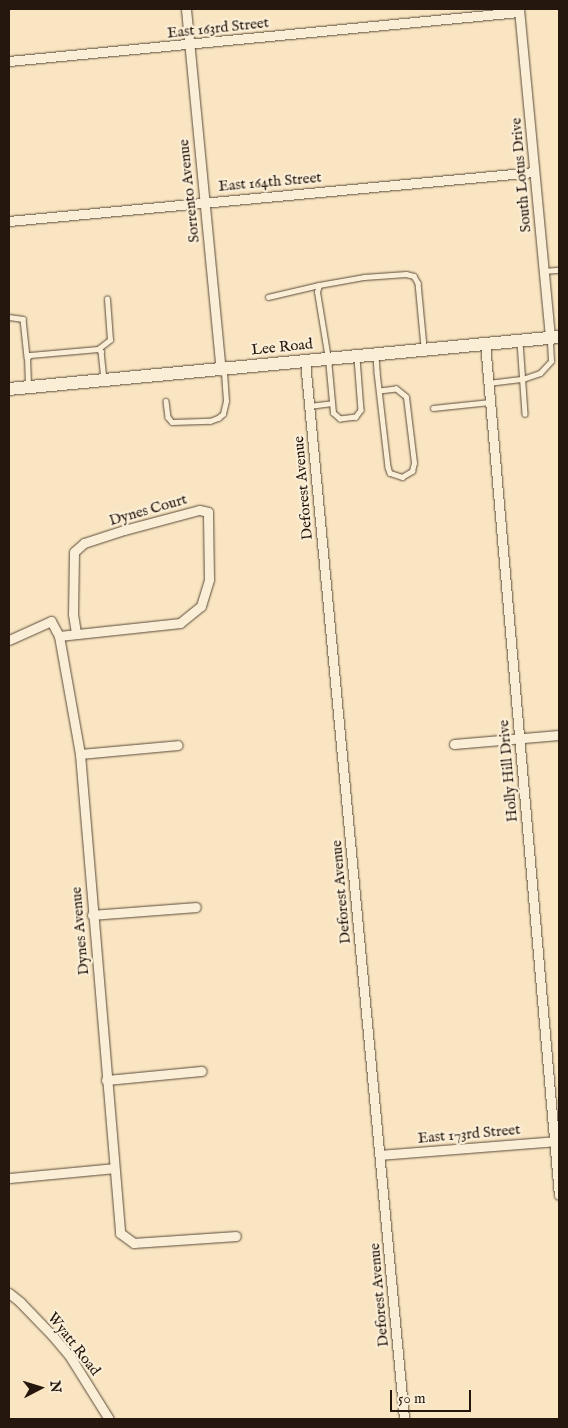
<!DOCTYPE html>
<html>
<head>
<meta charset="utf-8">
<style>
	body { margin:0 }
	#map { position:relative; width:568px; height:1428px; overflow:hidden; background:#f9e5c1; font-family:"IM FELL English",serif }
	div>[style] { position:absolute }
	.roads { filter:drop-shadow(0 0 1px #5a4a3a) drop-shadow(0 0 1px #5a4a3a) }
	.service>* { height:4.5px; margin:-2.25px; padding:0 2.25px; transform-origin:2.25px; border-radius:2.25px; background:#fbeed7 }
	.minor>* { height:9px; margin:-4.5px; padding:0 4.5px; transform-origin:4.5px; border-radius:4.5px; background:#fbeed7 }
	.secondary>* { height:12px; margin:-6px; padding:0 6px; transform-origin:6px; border-radius:6px; background:#fbeed7 }
	span { translate:-50% -50%; white-space:nowrap; text-align:center; line-height:1.15; -webkit-text-stroke:4.5px #fbeed7; paint-order:stroke }
	.street-label { font-size:15px; color:#25170d }
	.frame { position:absolute; inset:0; border:10px solid #25170d; pointer-events:none }
	.north { position:absolute; left:15px; top:1363px; width:50px; height:50px; -webkit-text-stroke:4px #fbeed7; paint-order:stroke; rotate:85deg; font-size:14px; font-weight:700; line-height:20px; text-align:center; color:#25170d }
	.north::after { content:''; display:block; margin:auto; width:18px; height:22px; background:#25170d; clip-path:polygon(50% 0,100% 100%,50% 72%,0 100%) }
	.scale { position:absolute; left:390px; top:1390px; width:81px; height:22px; box-sizing:border-box; border:2px solid #25170d; border-top:0; padding-left:6px; font-size:15px; line-height:18px; white-space:nowrap; color:#25170d; -webkit-text-stroke:4px #fbeed7; paint-order:stroke }
</style>
</head>
<body>
<div id="map">
	<div class="roads">
		<div class="service">
			<i style="left:543px;top:271px;width:16px;rotate:-4deg"></i>
			<i style="left:268px;top:297px;width:52px;rotate:-13.2deg"></i>
			<i style="left:9px;top:317px;width:14px;rotate:8deg"></i>
			<i style="left:23px;top:319px;width:39px;rotate:84deg"></i>
			<i style="left:520px;top:342px;width:72px;rotate:86deg"></i>
			<i style="left:98px;top:349px;width:15px;rotate:-37deg"></i>
			<i style="left:110px;top:340px;width:41px;rotate:-94.2deg"></i>
			<i style="left:376px;top:356px;width:16px;rotate:86deg"></i>
			<i style="left:377px;top:372px;width:96px;rotate:83.4deg"></i>
			<i style="left:388px;top:467px;width:6px;rotate:72deg"></i>
			<i style="left:390px;top:473px;width:13px;rotate:18deg"></i>
			<i style="left:402px;top:477px;width:12px;rotate:-31deg"></i>
			<i style="left:412px;top:471px;width:8px;rotate:-76deg"></i>
			<i style="left:414px;top:463px;width:66px;rotate:-96.9deg"></i>
			<i style="left:406px;top:397px;width:13px;rotate:-141deg"></i>
			<i style="left:396px;top:389px;width:16px;rotate:173deg"></i>
			<i style="left:357px;top:358px;width:52px;rotate:85.6deg"></i>
			<i style="left:361px;top:410px;width:9px;rotate:126deg"></i>
			<i style="left:356px;top:417px;width:16px;rotate:173deg"></i>
			<i style="left:340px;top:419px;width:9px;rotate:-139deg"></i>
			<i style="left:333px;top:413px;width:54px;rotate:-95.3deg"></i>
			<i style="left:328px;top:359px;width:68px;rotate:-99.3deg"></i>
			<i style="left:317px;top:292px;width:7px;rotate:-74deg"></i>
			<i style="left:319px;top:285px;width:46px;rotate:-10.1deg"></i>
			<i style="left:364px;top:277px;width:42px;rotate:-4.1deg"></i>
			<i style="left:406px;top:274px;width:8px;rotate:14deg"></i>
			<i style="left:414px;top:276px;width:8px;rotate:60deg"></i>
			<i style="left:418px;top:283px;width:64px;rotate:84.6deg"></i>
			<i style="left:488px;top:383px;width:35px;rotate:-7deg"></i>
			<i style="left:523px;top:379px;width:18px;rotate:-19deg"></i>
			<i style="left:540px;top:373px;width:16px;rotate:-47deg"></i>
			<i style="left:551px;top:361px;width:22px;rotate:-93deg"></i>
			<i style="left:28px;top:385px;width:27px;rotate:-92deg"></i>
			<i style="left:27px;top:358px;width:4px;rotate:-45deg"></i>
			<i style="left:30px;top:355px;width:68px;rotate:-5deg"></i>
			<i style="left:98px;top:349px;width:4px;rotate:34deg"></i>
			<i style="left:101px;top:351px;width:28px;rotate:84deg"></i>
			<i style="left:166px;top:401px;width:16px;rotate:83deg"></i>
			<i style="left:168px;top:417px;width:6px;rotate:51deg"></i>
			<i style="left:172px;top:422px;width:38px;rotate:-2deg"></i>
			<i style="left:210px;top:421px;width:9px;rotate:-21deg"></i>
			<i style="left:218px;top:418px;width:6px;rotate:-39deg"></i>
			<i style="left:223px;top:414px;width:13px;rotate:-77deg"></i>
			<i style="left:226px;top:401px;width:31px;rotate:-94deg"></i>
			<i style="left:309px;top:406px;width:23px;rotate:-7deg"></i>
			<i style="left:433px;top:408px;width:57px;rotate:-6deg"></i>
		</div>
		<div class="minor">
			<i style="left:186px;top:9px;width:363px;rotate:84.5deg"></i>
			<i style="left:519px;top:9px;width:330px;rotate:84.6deg"></i>
			<i style="left:9px;top:61px;width:512px;rotate:-5.49deg"></i>
			<i style="left:9px;top:221px;width:527px;rotate:-5.33deg"></i>
			<i style="left:485px;top:343px;width:855px;rotate:85.04deg"></i>
			<i style="left:305px;top:361px;width:1063px;rotate:84.65deg"></i>
			<i style="left:59px;top:636px;width:122px;rotate:-6.1deg"></i>
			<i style="left:180px;top:623px;width:27px;rotate:-39deg"></i>
			<i style="left:201px;top:606px;width:28px;rotate:-73deg"></i>
			<i style="left:209px;top:579px;width:67px;rotate:-90.9deg"></i>
			<i style="left:208px;top:512px;width:9px;rotate:-167deg"></i>
			<i style="left:199px;top:510px;width:78px;rotate:165.1deg"></i>
			<i style="left:124px;top:530px;width:42px;rotate:162deg"></i>
			<i style="left:84px;top:543px;width:13px;rotate:138deg"></i>
			<i style="left:74px;top:552px;width:62px;rotate:90.9deg"></i>
			<i style="left:73px;top:614px;width:19px;rotate:81deg"></i>
			<i style="left:9px;top:640px;width:46px;rotate:-24.3deg"></i>
			<i style="left:51px;top:621px;width:17px;rotate:62deg"></i>
			<i style="left:59px;top:636px;width:120px;rotate:79.9deg"></i>
			<i style="left:80px;top:754px;width:481px;rotate:85.2deg"></i>
			<i style="left:120px;top:1233px;width:17px;rotate:36deg"></i>
			<i style="left:134px;top:1243px;width:102px;rotate:-3.9deg"></i>
			<i style="left:454px;top:744px;width:105px;rotate:-4.9deg"></i>
			<i style="left:80px;top:754px;width:98px;rotate:-5.2deg"></i>
			<i style="left:92px;top:915px;width:104px;rotate:-4.4deg"></i>
			<i style="left:106px;top:1080px;width:96px;rotate:-5.4deg"></i>
			<i style="left:380px;top:1155px;width:180px;rotate:-4.5deg"></i>
			<i style="left:9px;top:1178px;width:105px;rotate:-5.4deg"></i>
			<i style="left:9px;top:1293px;width:14px;rotate:39deg"></i>
			<i style="left:20px;top:1302px;width:46px;rotate:45.9deg"></i>
			<i style="left:52px;top:1335px;width:26px;rotate:50deg"></i>
			<i style="left:69px;top:1355px;width:75px;rotate:58deg"></i>
		</div>
		<div class="secondary">
			<i style="left:9px;top:389px;width:552px;rotate:-5.4deg"></i>
		</div>
	</div>
	<div class="street-label">
		<span style="left:218px;top:28px;rotate:-6deg">East 163rd Street</span>
		<span style="left:521px;top:175px;rotate:-95deg">South Lotus Drive</span>
		<span style="left:270px;top:182px;rotate:-5deg">East 164th Street</span>
		<span style="left:189px;top:191px;rotate:-96deg">Sorrento Avenue</span>
		<span style="left:282px;top:347px;rotate:-6deg">Lee Road</span>
		<span style="left:303px;top:488px;rotate:-95deg">Deforest Avenue</span>
		<span style="left:148px;top:510px;rotate:-16deg">Dynes Court</span>
		<span style="left:508px;top:771px;rotate:-95deg">Holly Hill Drive</span>
		<span style="left:341px;top:892px;rotate:-95deg">Deforest Avenue</span>
		<span style="left:80px;top:931px;rotate:-95deg">Dynes Avenue</span>
		<span style="left:469px;top:1134px;rotate:-5deg">East 173rd Street</span>
		<span style="left:379px;top:1295px;rotate:-95deg">Deforest Avenue</span>
		<span style="left:74px;top:1344px;rotate:52deg">Wyatt Road</span>
	</div>
	<div class="frame"></div>
	<div class="north">N</div>
	<div class="scale">50 m</div>
</div>
</body>
</html>
